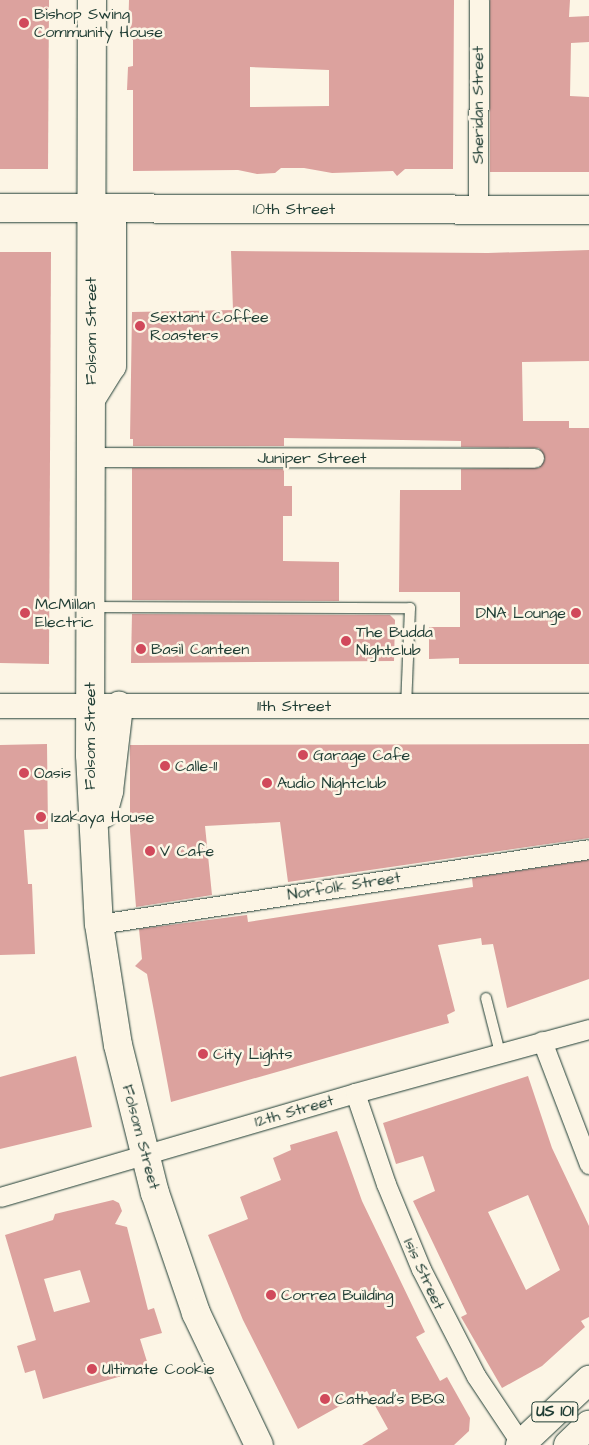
<!DOCTYPE html>
<html>
<head>
<meta charset="utf-8">
<style>
	body { margin:0 }
	#map { position:relative; width:589px; height:1445px; overflow:hidden; background:#fcf5e5; font-family:"Architects Daughter",sans-serif }
	div>[style] { position:absolute }
	.building>* { inset:0; background:#dca29e }
	.roads { filter:drop-shadow(0 0 1px #1f3d34) drop-shadow(0 0 1px #1f3d34) }
	.service>* { height:10px; margin:-5px; padding:0 5px; transform-origin:5px; border-radius:5px; background:#fcf5e5 }
	.minor>* { height:19px; margin:-9.5px; padding:0 9.5px; transform-origin:9.5px; border-radius:9.5px; background:#fcf5e5 }
	.tertiary>* { height:24px; margin:-12px; padding:0 12px; transform-origin:12px; border-radius:12px; background:#fcf5e5 }
	.secondary>* { height:28px; margin:-14px; padding:0 14px; transform-origin:14px; border-radius:14px; background:#fcf5e5 }
	.motorway>* { height:28px; margin:-14px; padding:0 14px; transform-origin:14px; border-radius:14px; background:#fcf5e5 }
	.dots>* { width:14px; height:14px; translate:-50% -50%; box-sizing:border-box; border:2px solid #fcf5e5; border-radius:50% }
	span { translate:-50% -50%; white-space:nowrap; text-align:center; line-height:1.15; -webkit-text-stroke:5px #fcf5e5; paint-order:stroke }
	.shield-label span { padding:1px 4px; background:#fcf5e5; border:1px solid; border-radius:4px; -webkit-text-stroke-width:0 }
	.shield-label { font-size:15px; color:#1f3d34; font-weight:700 }
	.poi-label { font-size:16px; color:#1f3d34 }
	.left { translate:0 -50%; text-align:left }
	.right { translate:-100% -50%; text-align:right }
	.street-label { font-size:16px; color:#1f3d34 }
</style>
</head>
<body>
<div id="map">
	<div class="building">
		<i style="clip-path:polygon(0 0,49px 0,48px 169px,0 169px)"></i>
		<i style="clip-path:polygon(evenodd,129px 0,454px 0,453px 169px,405px 169px,397px 176px,393px 171px,332px 173px,304px 168px,281px 168px,275px 173px,257px 174px,238px 170px,133px 171px,133px 90px,127px 90px,128px 67px,133px 66px,133px 40px,128px 36px,129px 0,250px 67px,329px 70px,329px 106px,250px 107px,250px 67px)"></i>
		<i style="clip-path:polygon(490px 0,570px 0,569px 17px,589px 16px,589px 42px,571px 43px,570px 96px,589px 97px,589px 172px,490px 172px)"></i>
		<i style="clip-path:polygon(589px 250px,589px 361px,522px 362px,523px 421px,569px 421px,569px 428px,589px 428px,589px 664px,459px 664px,459px 658px,429px 659px,429px 627px,460px 627px,460px 592px,399px 592px,400px 490px,461px 490px,461px 469px,539px 468px,545px 459px,539px 448px,461px 447px,461px 441px,284px 438px,284px 446px,133px 446px,133px 439px,130px 439px,132px 312px,233px 310px,231px 251px,488px 253px)"></i>
		<i style="clip-path:polygon(0 252px,51px 252px,49px 664px,0 663px)"></i>
		<i style="clip-path:polygon(132px 468px,284px 469px,284px 486px,292px 486px,292px 516px,283px 516px,283px 561px,339px 562px,339px 601px,132px 600px)"></i>
		<i style="clip-path:polygon(132px 614px,390px 615px,395px 620px,394px 661px,131px 663px)"></i>
		<i style="clip-path:polygon(47px 744px,48px 829px,24px 830px,28px 884px,32px 884px,35px 954px,0 955px,0 745px)"></i>
		<i style="clip-path:polygon(589px 744px,589px 838px,288px 882px,280px 822px,205px 826px,212px 895px,136px 907px,130px 831px,130px 745px)"></i>
		<i style="clip-path:polygon(589px 860px,589px 979px,507px 1008px,493px 944px,482px 945px,481px 938px,438px 945px,455px 1011px,447px 1015px,449px 1023px,171px 1102px,147px 974px,135px 966px,142px 959px,139px 929px,247px 915px,248px 922px,473px 887px,472px 878px)"></i>
		<i style="clip-path:polygon(76px 1056px,92px 1127px,0 1149px,0 1077px)"></i>
		<i style="clip-path:polygon(evenodd,528px 1076px,552px 1148px,589px 1226px,589px 1317px,581px 1321px,585px 1327px,542px 1366px,502px 1388px,461px 1317px,467px 1314px,413px 1201px,435px 1191px,423px 1156px,396px 1164px,383px 1123px,528px 1076px,528px 1195px,560px 1270px,526px 1290px,488px 1212px,528px 1195px)"></i>
		<i style="clip-path:polygon(337px 1131px,362px 1201px,425px 1332px,416px 1337px,440px 1381px,447px 1377px,470px 1418px,469px 1431px,454px 1445px,362px 1445px,388px 1429px,367px 1391px,298px 1429px,243px 1320px,208px 1235px,248px 1219px,240px 1197px,281px 1180px,273px 1158px,291px 1150px,290px 1145px)"></i>
		<i style="clip-path:polygon(evenodd,113px 1200px,119px 1203px,122px 1211px,115px 1224px,127px 1227px,148px 1310px,154px 1308px,162px 1333px,140px 1339px,149px 1368px,43px 1399px,35px 1370px,25px 1373px,17px 1346px,36px 1340px,5px 1235px,53px 1220px,55px 1214px,113px 1200px,80px 1270px,90px 1302px,54px 1312px,44px 1279px,80px 1270px)"></i>
	</div>
	<div class="roads">
		<div class="service">
			<i style="left:91px;top:607px;width:319px;rotate:0.2deg"></i>
			<i style="left:410px;top:608px;width:98px;rotate:92.3deg"></i>
			<i style="left:486px;top:998px;width:57px;rotate:75.7deg"></i>
		</div>
		<div class="minor">
			<i style="left:478px;top:209px;width:209px;rotate:-89.7deg"></i>
			<i style="left:91px;top:457px;width:443px;rotate:0.1deg"></i>
			<i style="left:99px;top:924px;width:494px;rotate:-8.7deg"></i>
			<i style="left:542px;top:1041px;width:132px;rotate:69.1deg"></i>
			<i style="left:355px;top:1093px;width:96px;rotate:71.2deg"></i>
			<i style="left:386px;top:1184px;width:92px;rotate:67.6deg"></i>
			<i style="left:421px;top:1269px;width:120px;rotate:62.8deg"></i>
			<i style="left:476px;top:1376px;width:79px;rotate:56.3deg"></i>
			<i style="left:0;top:1197px;width:370px;rotate:-16.3deg"></i>
			<i style="left:355px;top:1093px;width:243px;rotate:-15.3deg"></i>
		</div>
		<div class="tertiary">
			<i style="left:0;top:706px;width:589px"></i>
		</div>
		<div class="secondary">
			<i style="left:92px;top:0;width:755px;rotate:90.15deg"></i>
			<i style="left:90px;top:755px;width:169px;rotate:87deg"></i>
			<i style="left:99px;top:924px;width:122px;rotate:81.1deg"></i>
			<i style="left:118px;top:1045px;width:153px;rotate:76deg"></i>
			<i style="left:155px;top:1193px;width:127px;rotate:71.1deg"></i>
			<i style="left:196px;top:1313px;width:146px;rotate:64.5deg"></i>
			<i style="left:0;top:208px;width:589px;rotate:0.19deg"></i>
			<i style="left:91px;top:399px;width:39px;rotate:-58deg"></i>
			<i style="left:112px;top:366px;width:158px;rotate:-90deg"></i>
			<i style="left:103px;top:814px;width:24px;rotate:-75deg"></i>
			<i style="left:109px;top:791px;width:86px;rotate:-83.3deg"></i>
		</div>
		<div class="motorway">
			<i style="left:520px;top:1445px;width:95px;rotate:-43.3deg"></i>
			<i style="left:568px;top:1445px;width:29px;rotate:-44deg"></i>
		</div>
	</div>
	<div class="dots">
		<i style="left:24px;top:23px;background:#d1495b"></i>
		<i style="left:140px;top:326px;background:#d1495b"></i>
		<i style="left:25px;top:613px;background:#d1495b"></i>
		<i style="left:576px;top:613px;background:#d1495b"></i>
		<i style="left:346px;top:641px;background:#d1495b"></i>
		<i style="left:141px;top:649px;background:#d1495b"></i>
		<i style="left:303px;top:755px;background:#d1495b"></i>
		<i style="left:165px;top:766px;background:#d1495b"></i>
		<i style="left:24px;top:773px;background:#d1495b"></i>
		<i style="left:267px;top:783px;background:#d1495b"></i>
		<i style="left:41px;top:817px;background:#d1495b"></i>
		<i style="left:150px;top:851px;background:#d1495b"></i>
		<i style="left:203px;top:1054px;background:#d1495b"></i>
		<i style="left:271px;top:1295px;background:#d1495b"></i>
		<i style="left:92px;top:1369px;background:#d1495b"></i>
		<i style="left:325px;top:1399px;background:#d1495b"></i>
	</div>
	<div class="shield-label">
		<span style="left:555px;top:1412px">US 101</span>
	</div>
	<div class="poi-label">
		<span class="left" style="left:34px;top:23px">Bishop Swing<br>Community House</span>
		<span class="left" style="left:150px;top:326px">Sextant Coffee<br>Roasters</span>
		<span class="left" style="left:35px;top:613px">McMillan<br>Electric</span>
		<span class="right" style="left:566px;top:613px">DNA Lounge</span>
		<span class="left" style="left:356px;top:641px">The Budda<br>Nightclub</span>
		<span class="left" style="left:151px;top:649px">Basil Canteen</span>
		<span class="left" style="left:313px;top:755px">Garage Cafe</span>
		<span class="left" style="left:175px;top:766px">Calle-11</span>
		<span class="left" style="left:34px;top:773px">Oasis</span>
		<span class="left" style="left:277px;top:783px">Audio Nightclub</span>
		<span class="left" style="left:51px;top:817px">Izakaya House</span>
		<span class="left" style="left:160px;top:851px">V Cafe</span>
		<span class="left" style="left:213px;top:1054px">City Lights</span>
		<span class="left" style="left:281px;top:1295px">Correa Building</span>
		<span class="left" style="left:102px;top:1369px">Ultimate Cookie</span>
		<span class="left" style="left:335px;top:1399px">Cathead's BBQ</span>
	</div>
	<div class="street-label">
		<span style="left:478px;top:105px;rotate:-90deg">Sheridan Street</span>
		<span style="left:294px;top:209px">10th Street</span>
		<span style="left:91px;top:331px;rotate:-90deg">Folsom Street</span>
		<span style="left:312px;top:458px">Juniper Street</span>
		<span style="left:294px;top:706px">11th Street</span>
		<span style="left:90px;top:736px;rotate:-90deg">Folsom Street</span>
		<span style="left:344px;top:886px;rotate:-9deg">Norfolk Street</span>
		<span style="left:294px;top:1111px;rotate:-16deg">12th Street</span>
		<span style="left:141px;top:1137px;rotate:75deg">Folsom Street</span>
		<span style="left:424px;top:1274px;rotate:65deg">Isis Street</span>
	</div>
</div>
</body>
</html>
